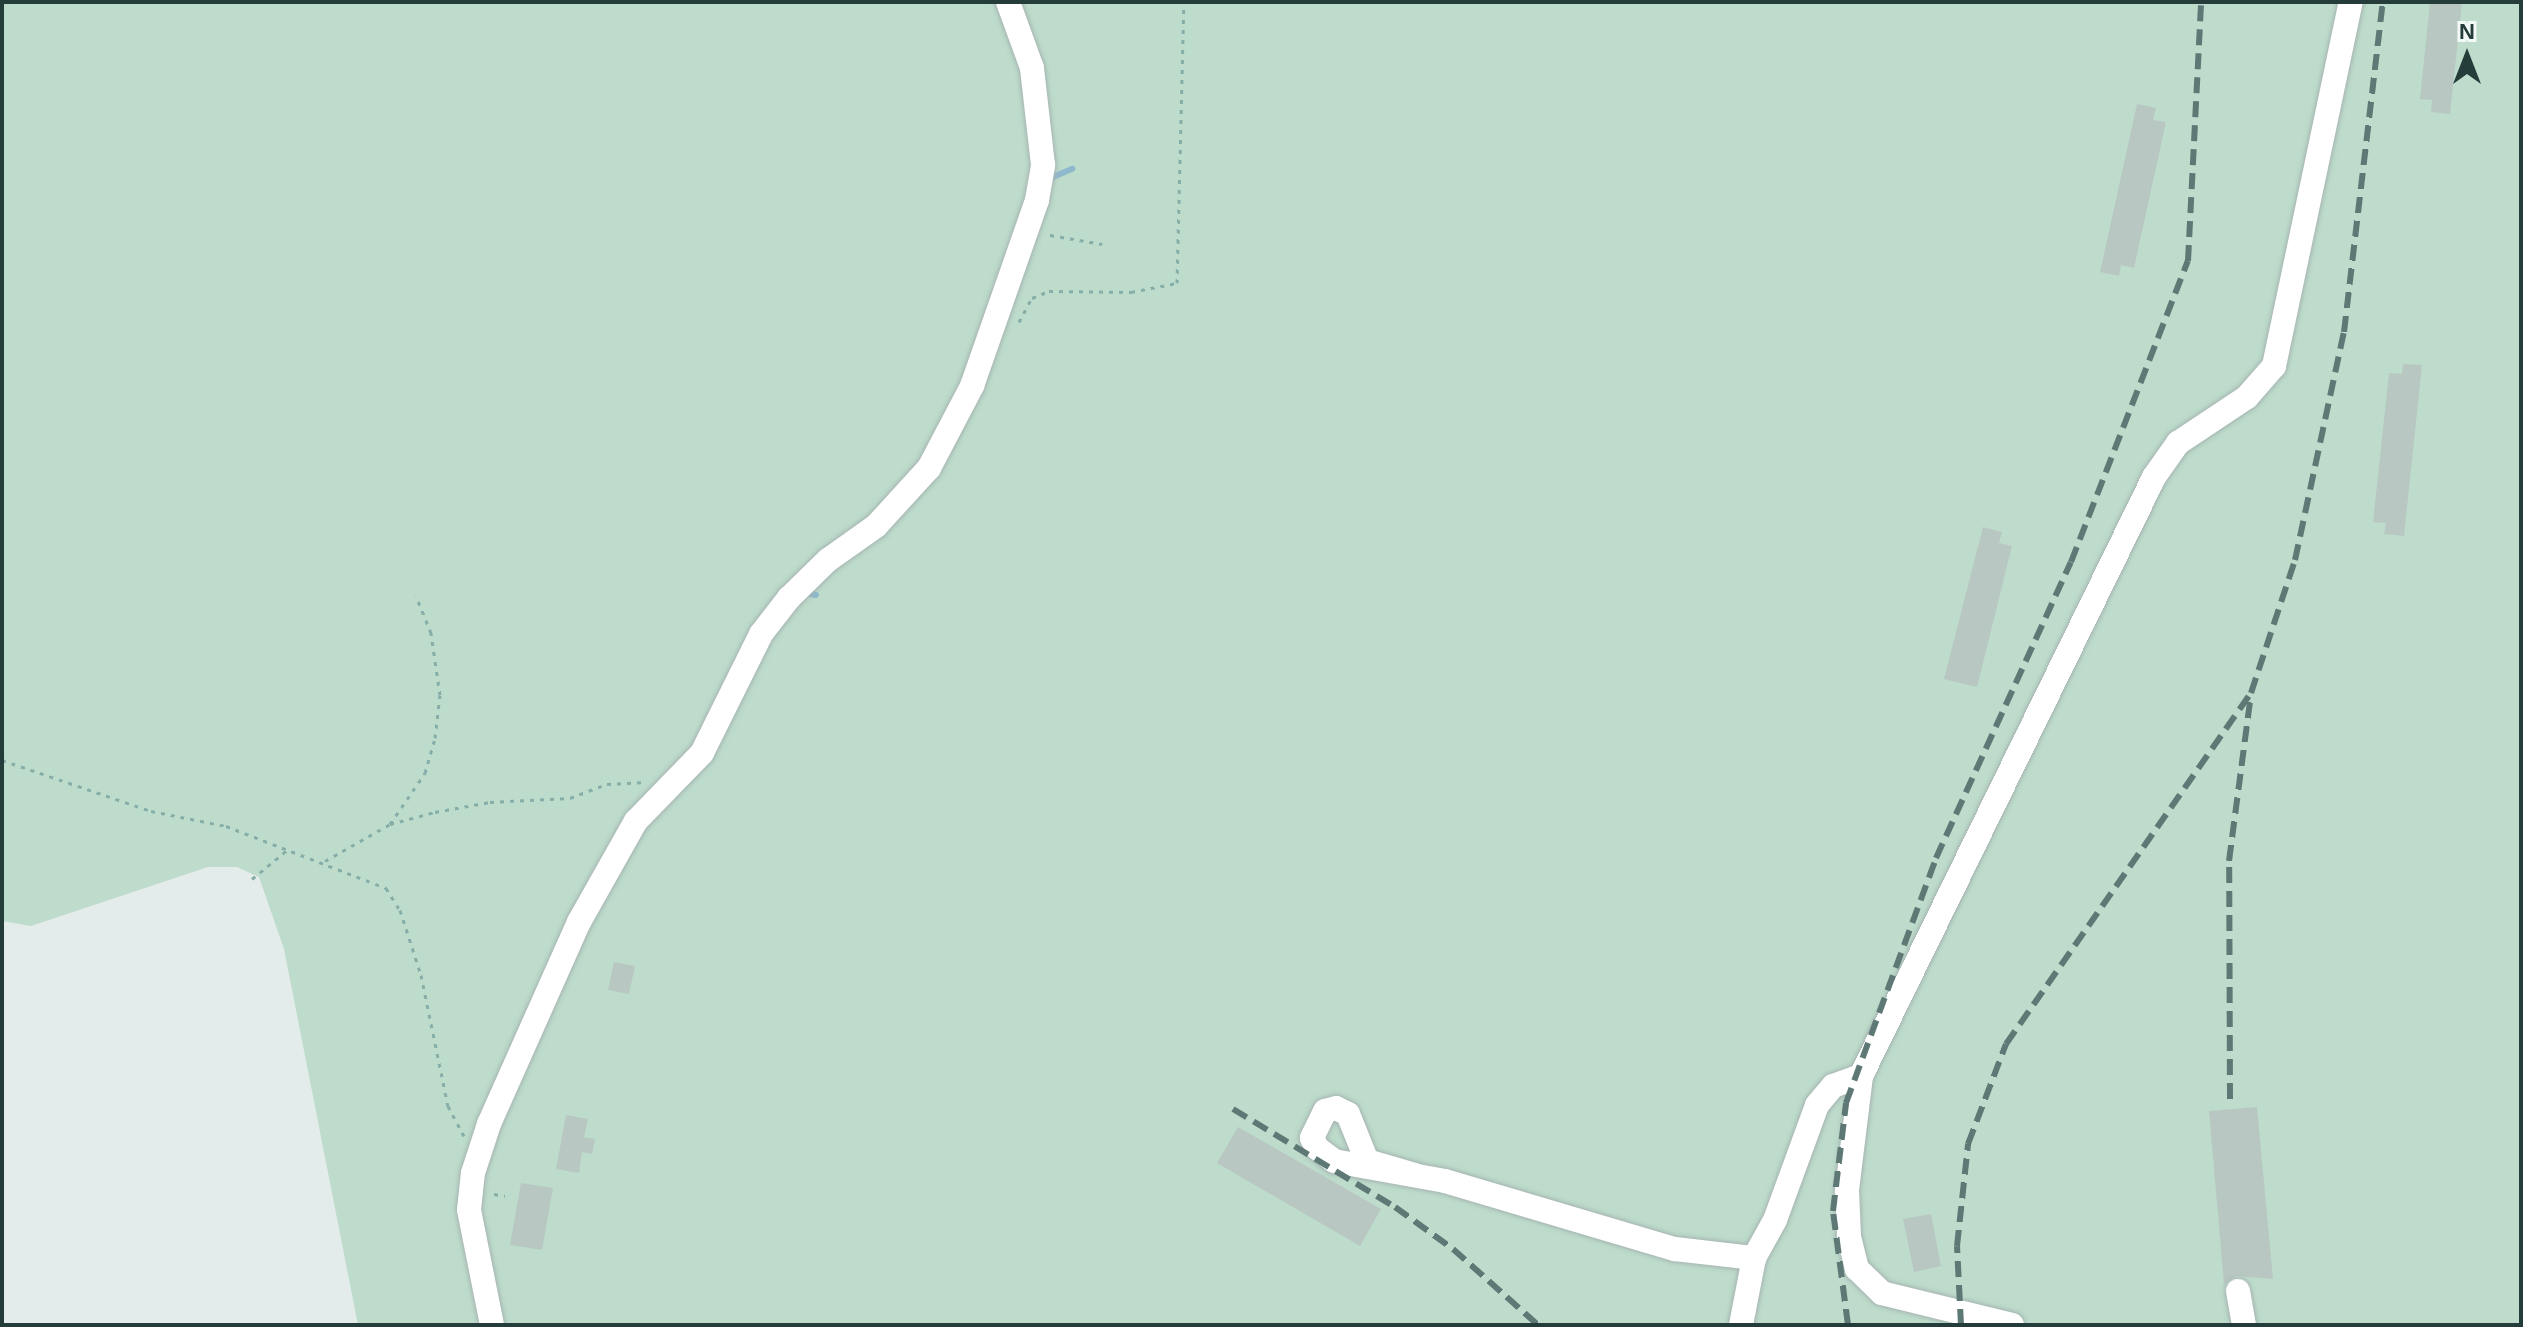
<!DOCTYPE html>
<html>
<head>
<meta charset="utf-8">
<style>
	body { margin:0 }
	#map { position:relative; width:2523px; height:1327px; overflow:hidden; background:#e3ecea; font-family:Arial,sans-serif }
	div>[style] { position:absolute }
	.green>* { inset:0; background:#bddccb }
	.stream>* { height:6px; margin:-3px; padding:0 3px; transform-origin:3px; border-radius:3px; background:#8fb8cd }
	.building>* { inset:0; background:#b9c7c3 }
	.path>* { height:3px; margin-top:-1.5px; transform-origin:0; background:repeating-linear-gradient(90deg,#86aea8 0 4px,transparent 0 10px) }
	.roads { filter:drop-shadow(0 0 2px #a6b4b2) drop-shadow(0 0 2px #a6b4b2) }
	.minor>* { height:24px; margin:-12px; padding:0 12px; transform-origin:12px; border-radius:12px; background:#fff }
	.rail>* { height:6px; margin-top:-3px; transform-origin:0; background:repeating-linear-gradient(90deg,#5e7875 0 16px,transparent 0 24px) }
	span { translate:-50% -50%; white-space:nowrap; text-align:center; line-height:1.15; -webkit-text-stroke:7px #f3f9f7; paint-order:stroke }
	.frame { position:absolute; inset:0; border:4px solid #243c3a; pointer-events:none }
	.north { position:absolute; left:2427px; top:16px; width:80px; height:80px; -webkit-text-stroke:6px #f3f9f7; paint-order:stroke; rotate:0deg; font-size:22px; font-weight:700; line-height:32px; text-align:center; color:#243c3a }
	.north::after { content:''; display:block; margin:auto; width:28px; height:36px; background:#243c3a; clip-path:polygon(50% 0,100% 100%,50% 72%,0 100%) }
</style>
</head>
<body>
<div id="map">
	<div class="green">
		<i style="clip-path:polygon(2px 2px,2521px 2px,2521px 1325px,358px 1325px,284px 949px,259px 877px,237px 867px,208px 867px,31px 926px,2px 921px)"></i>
	</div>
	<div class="stream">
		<i style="left:1053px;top:177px;width:21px;rotate:-23deg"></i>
		<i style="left:811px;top:594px;width:5px;rotate:11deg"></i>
	</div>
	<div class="building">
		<i style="clip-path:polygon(2430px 2px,2462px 2px,2450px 114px,2431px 112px,2432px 100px,2420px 99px)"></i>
		<i style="clip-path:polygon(2137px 104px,2156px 108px,2153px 120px,2166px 122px,2134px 268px,2121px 265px,2119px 276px,2100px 272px)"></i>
		<i style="clip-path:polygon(2403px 364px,2422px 365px,2404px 536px,2384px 534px,2386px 523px,2373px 522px,2389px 373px,2402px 374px)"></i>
		<i style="clip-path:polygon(1983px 527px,2002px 532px,1999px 543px,2012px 546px,1977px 687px,1944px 679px)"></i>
		<i style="clip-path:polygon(614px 962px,635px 966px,629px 994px,608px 990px)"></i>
		<i style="clip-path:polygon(2257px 1107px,2273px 1279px,2236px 1276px,2224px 1284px,2209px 1111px)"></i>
		<i style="clip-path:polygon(566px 1115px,588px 1119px,584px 1137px,595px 1139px,592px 1154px,582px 1152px,579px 1173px,556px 1169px)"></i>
		<i style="clip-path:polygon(1238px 1127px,1381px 1209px,1360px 1246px,1217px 1163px)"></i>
		<i style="clip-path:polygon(521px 1183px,553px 1188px,542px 1250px,510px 1245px)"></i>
		<i style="clip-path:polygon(1931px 1214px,1941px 1266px,1914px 1272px,1903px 1219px)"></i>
	</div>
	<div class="path">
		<i style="left:1050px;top:235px;width:53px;rotate:9.8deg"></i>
		<i style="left:1019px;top:322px;width:27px;rotate:-62deg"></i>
		<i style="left:1032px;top:298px;width:18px;rotate:-22deg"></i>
		<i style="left:1049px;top:291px;width:82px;rotate:0.7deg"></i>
		<i style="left:1131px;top:292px;width:47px;rotate:-11.1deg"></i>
		<i style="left:1177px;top:283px;width:281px;rotate:-88.6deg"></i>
		<i style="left:2px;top:760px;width:157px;rotate:18.9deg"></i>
		<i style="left:151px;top:811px;width:76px;rotate:11.3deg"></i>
		<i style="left:226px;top:826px;width:172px;rotate:21.2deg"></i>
		<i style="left:386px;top:888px;width:26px;rotate:58deg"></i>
		<i style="left:400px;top:910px;width:68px;rotate:72.1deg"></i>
		<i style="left:421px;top:975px;width:134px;rotate:78.4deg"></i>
		<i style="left:448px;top:1106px;width:34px;rotate:62deg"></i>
		<i style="left:390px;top:824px;width:62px;rotate:-55.5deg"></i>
		<i style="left:425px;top:773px;width:36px;rotate:-74deg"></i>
		<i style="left:435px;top:738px;width:43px;rotate:-83.4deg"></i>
		<i style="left:440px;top:695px;width:63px;rotate:-98.3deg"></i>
		<i style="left:431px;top:633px;width:40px;rotate:-112deg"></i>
		<i style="left:325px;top:861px;width:75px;rotate:-29.6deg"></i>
		<i style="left:390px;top:824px;width:47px;rotate:-14.9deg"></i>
		<i style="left:435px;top:812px;width:56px;rotate:-10.3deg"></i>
		<i style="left:490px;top:802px;width:80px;rotate:-2.9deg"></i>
		<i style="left:570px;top:798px;width:40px;rotate:-21deg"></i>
		<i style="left:607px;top:784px;width:35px;rotate:-3deg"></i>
		<i style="left:252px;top:879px;width:45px;rotate:-39.6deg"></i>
		<i style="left:494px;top:1194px;width:11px;rotate:10deg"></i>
	</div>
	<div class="roads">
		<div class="minor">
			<i style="left:1415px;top:1175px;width:50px;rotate:-163.7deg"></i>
			<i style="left:1367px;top:1161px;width:51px;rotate:-112deg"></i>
			<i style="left:1348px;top:1114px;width:13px;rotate:-153deg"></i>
			<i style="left:1336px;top:1108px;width:11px;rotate:165deg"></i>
			<i style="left:1325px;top:1111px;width:30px;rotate:116deg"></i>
			<i style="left:1312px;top:1138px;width:11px;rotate:63deg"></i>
			<i style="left:1317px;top:1148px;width:21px;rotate:37deg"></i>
			<i style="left:1334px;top:1161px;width:113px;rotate:10.2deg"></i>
			<i style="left:1445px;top:1181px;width:240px;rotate:16.5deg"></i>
			<i style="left:1675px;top:1249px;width:80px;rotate:6.5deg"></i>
			<i style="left:1754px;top:1258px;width:43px;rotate:-61.1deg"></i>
			<i style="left:1775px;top:1220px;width:122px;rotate:-69.9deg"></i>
			<i style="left:1817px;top:1105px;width:25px;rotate:-50deg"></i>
			<i style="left:1833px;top:1086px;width:30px;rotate:-20deg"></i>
			<i style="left:2238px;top:1291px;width:35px;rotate:80deg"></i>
			<i style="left:492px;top:1325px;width:117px;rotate:-101.3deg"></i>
			<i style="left:469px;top:1210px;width:37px;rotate:-84deg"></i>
			<i style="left:473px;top:1173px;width:52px;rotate:-71.9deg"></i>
			<i style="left:489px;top:1124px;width:221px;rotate:-66deg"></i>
			<i style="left:579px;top:922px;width:116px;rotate:-60.6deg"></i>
			<i style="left:636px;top:821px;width:95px;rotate:-45.9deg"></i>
			<i style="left:702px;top:753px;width:133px;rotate:-63.6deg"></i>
			<i style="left:761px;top:634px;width:46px;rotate:-52.1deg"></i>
			<i style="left:789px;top:598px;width:54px;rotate:-44.3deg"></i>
			<i style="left:828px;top:560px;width:59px;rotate:-35.3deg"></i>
			<i style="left:876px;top:526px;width:79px;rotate:-47.6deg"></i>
			<i style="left:929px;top:468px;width:93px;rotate:-62.3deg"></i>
			<i style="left:972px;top:386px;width:197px;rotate:-70.7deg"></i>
			<i style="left:1037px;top:200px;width:36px;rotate:-80deg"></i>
			<i style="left:1043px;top:165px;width:98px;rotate:-96.5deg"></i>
			<i style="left:1032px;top:68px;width:70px;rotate:-110deg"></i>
			<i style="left:1741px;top:1325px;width:68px;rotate:-79deg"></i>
			<i style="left:2012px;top:1325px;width:134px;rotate:-166.2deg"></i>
			<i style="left:1882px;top:1293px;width:35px;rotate:-136deg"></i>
			<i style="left:1857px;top:1269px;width:33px;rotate:-104deg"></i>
			<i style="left:1849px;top:1237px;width:47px;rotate:-92.4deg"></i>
			<i style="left:1847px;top:1190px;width:115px;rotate:-83deg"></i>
			<i style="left:1861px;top:1076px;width:667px;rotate:-63.93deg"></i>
			<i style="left:2154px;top:477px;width:42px;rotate:-54.8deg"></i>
			<i style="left:2178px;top:443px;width:83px;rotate:-33.7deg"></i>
			<i style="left:2247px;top:397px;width:41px;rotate:-48.9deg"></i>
			<i style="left:2274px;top:366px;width:372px;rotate:-78.1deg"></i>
		</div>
	</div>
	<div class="rail">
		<i style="left:2230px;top:1099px;width:238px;rotate:-90.2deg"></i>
		<i style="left:2229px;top:861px;width:161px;rotate:-82.5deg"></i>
		<i style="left:1233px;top:1109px;width:189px;rotate:31.2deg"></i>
		<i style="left:1395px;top:1207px;width:72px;rotate:35.9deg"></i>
		<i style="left:1453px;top:1249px;width:114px;rotate:41.8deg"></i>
		<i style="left:1848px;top:1325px;width:115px;rotate:-97.5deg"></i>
		<i style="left:1833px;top:1211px;width:109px;rotate:-83.1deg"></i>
		<i style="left:1846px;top:1103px;width:261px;rotate:-69.8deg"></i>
		<i style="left:1936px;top:858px;width:325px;rotate:-65.5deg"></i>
		<i style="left:2071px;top:562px;width:323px;rotate:-68.8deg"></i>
		<i style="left:2188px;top:261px;width:259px;rotate:-87.1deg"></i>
		<i style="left:1961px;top:1325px;width:79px;rotate:-92.9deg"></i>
		<i style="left:1957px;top:1246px;width:103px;rotate:-83.8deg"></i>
		<i style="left:1968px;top:1144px;width:107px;rotate:-69.2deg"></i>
		<i style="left:2006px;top:1044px;width:428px;rotate:-55.1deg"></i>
		<i style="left:2251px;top:693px;width:140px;rotate:-71.7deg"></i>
		<i style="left:2295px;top:560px;width:233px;rotate:-77.9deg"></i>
		<i style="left:2344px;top:332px;width:332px;rotate:-83.3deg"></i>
	</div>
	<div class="frame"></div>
	<div class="north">N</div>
</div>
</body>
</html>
